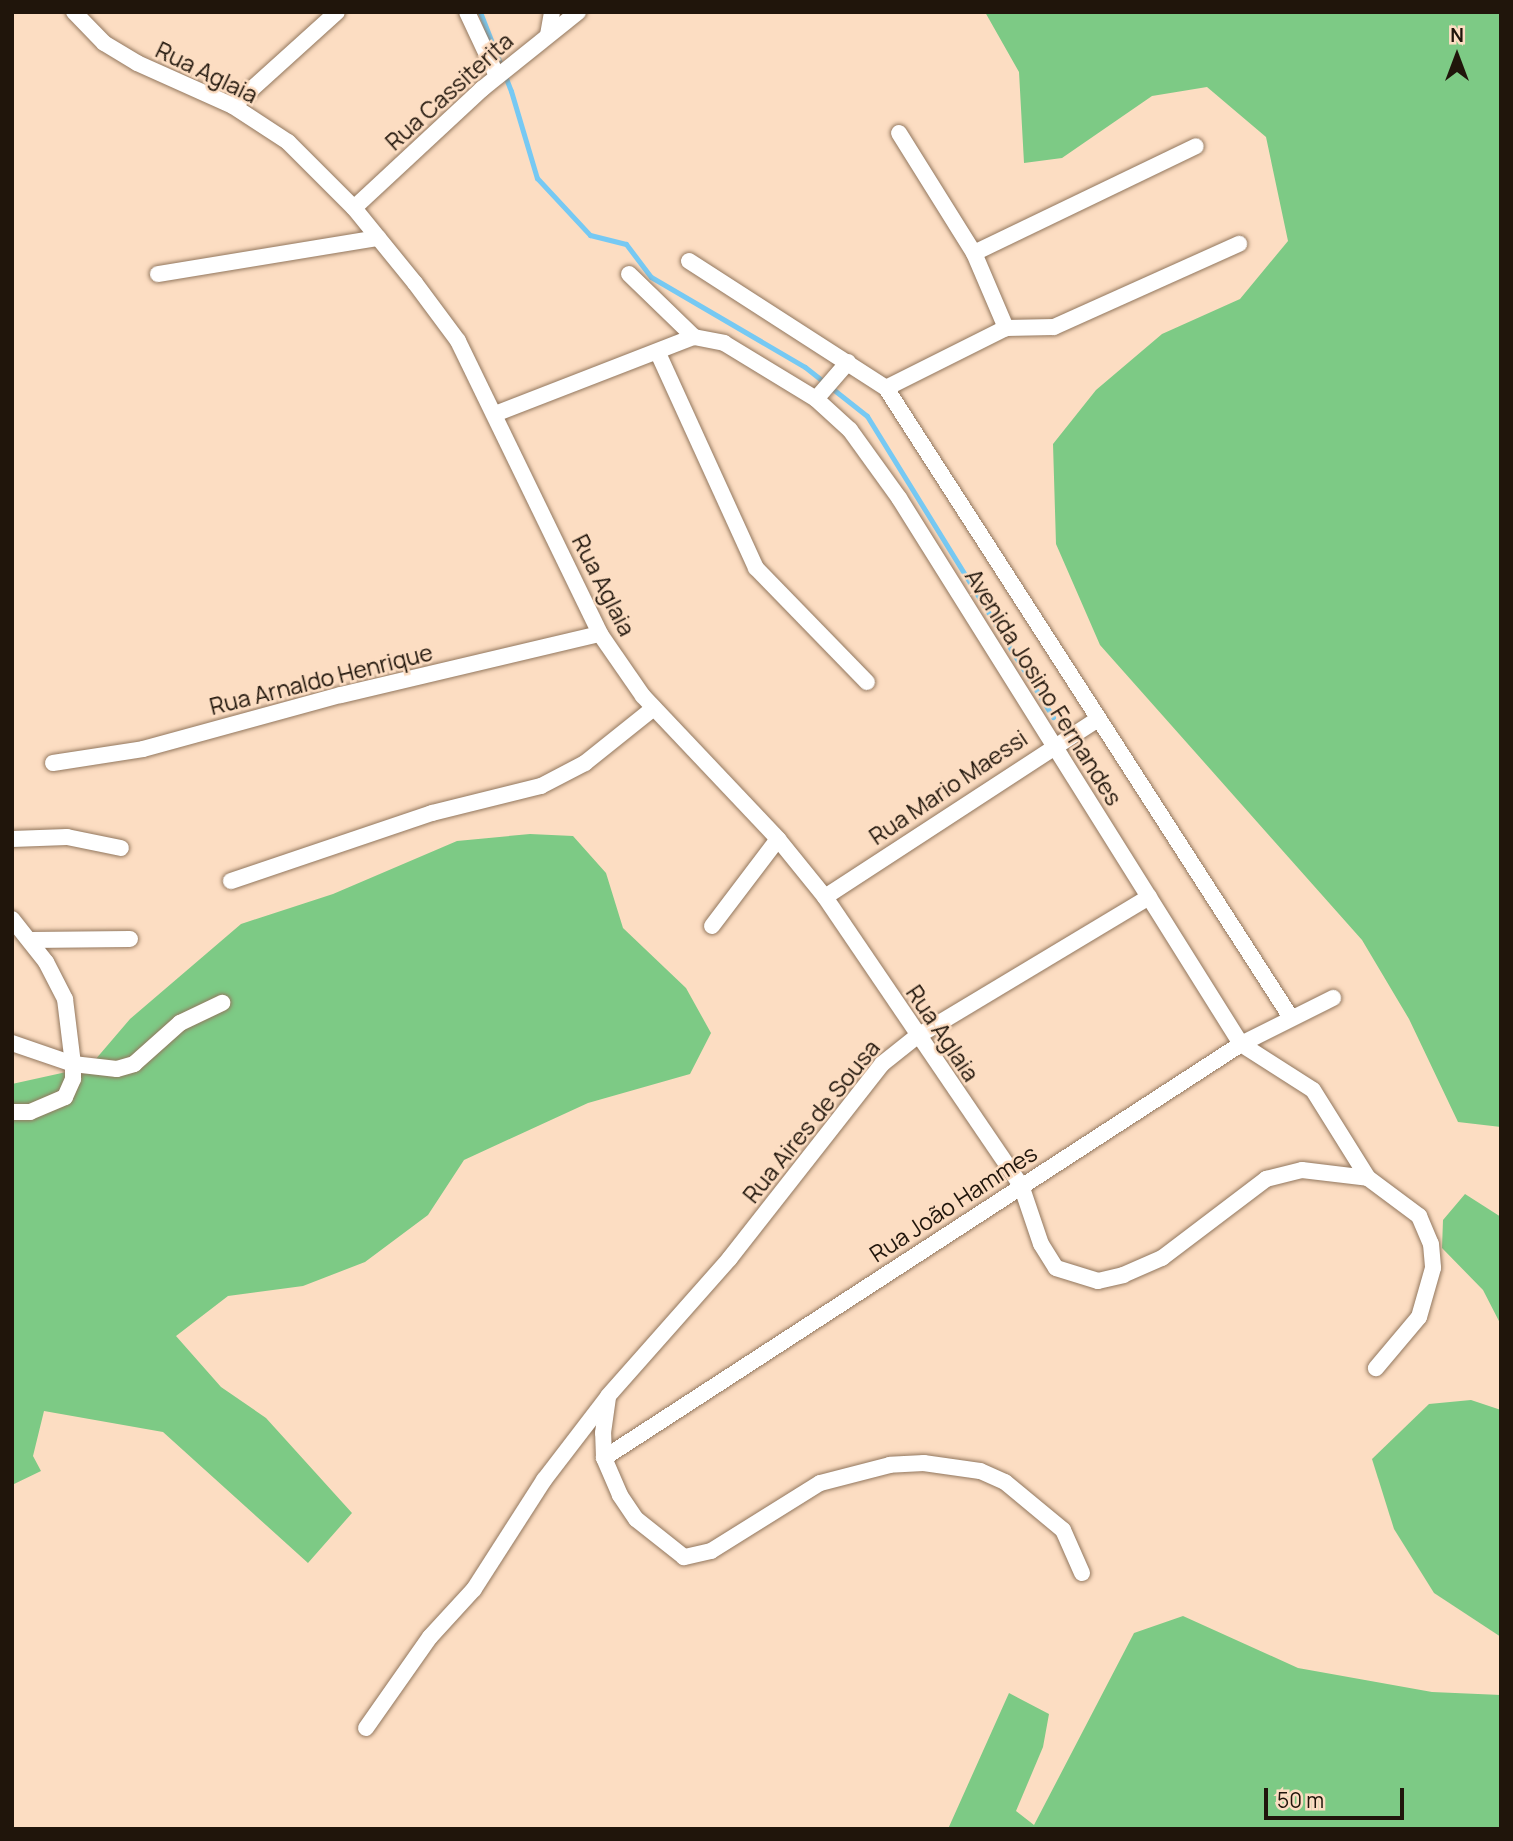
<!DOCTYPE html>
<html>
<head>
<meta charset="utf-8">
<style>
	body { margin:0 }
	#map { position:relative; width:1513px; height:1841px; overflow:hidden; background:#fcddc2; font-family:Manrope,sans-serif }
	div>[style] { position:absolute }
	.green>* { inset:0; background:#7dca85 }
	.stream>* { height:5px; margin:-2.5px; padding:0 2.5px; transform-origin:2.5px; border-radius:2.5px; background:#76c9f3 }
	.roads { filter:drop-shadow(0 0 2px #92775e) drop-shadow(0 0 2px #92775e) }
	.minor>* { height:16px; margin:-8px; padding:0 8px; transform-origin:8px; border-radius:8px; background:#fff }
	span { translate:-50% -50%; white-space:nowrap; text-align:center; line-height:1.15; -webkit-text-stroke:5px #fcddc2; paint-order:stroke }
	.street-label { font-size:23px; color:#20150b }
	.frame { position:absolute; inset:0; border:14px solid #20150b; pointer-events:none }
	.north { position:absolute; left:1422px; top:21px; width:70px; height:70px; -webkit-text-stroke:5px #fcddc2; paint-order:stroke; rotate:0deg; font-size:19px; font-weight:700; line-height:28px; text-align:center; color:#20150b }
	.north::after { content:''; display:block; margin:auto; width:24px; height:32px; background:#20150b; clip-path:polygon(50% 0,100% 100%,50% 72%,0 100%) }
	.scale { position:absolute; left:1264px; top:1788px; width:140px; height:32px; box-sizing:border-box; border:4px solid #20150b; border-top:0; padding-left:9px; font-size:21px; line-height:24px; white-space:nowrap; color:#20150b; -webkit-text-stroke:5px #fcddc2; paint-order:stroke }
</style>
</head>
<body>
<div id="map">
	<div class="green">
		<i style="clip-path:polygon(985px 12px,1501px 12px,1501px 1127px,1458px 1122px,1409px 1019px,1362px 940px,1100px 645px,1056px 544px,1053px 444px,1096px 390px,1162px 334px,1240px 299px,1288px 241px,1266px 137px,1207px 87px,1152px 96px,1062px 158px,1024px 163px,1019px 72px)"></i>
		<i style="clip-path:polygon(530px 834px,573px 836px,606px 873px,623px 928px,686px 988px,711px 1033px,690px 1074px,588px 1103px,464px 1160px,428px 1215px,365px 1262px,303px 1286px,228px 1296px,176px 1336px,221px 1387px,266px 1418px,352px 1513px,308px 1563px,163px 1432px,44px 1411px,33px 1456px,41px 1471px,12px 1485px,12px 1084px,89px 1067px,130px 1019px,241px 924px,333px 894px,457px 841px)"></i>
		<i style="clip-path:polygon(1465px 1194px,1501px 1217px,1501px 1325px,1483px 1290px,1442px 1248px,1443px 1220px)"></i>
		<i style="clip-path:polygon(1471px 1400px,1501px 1410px,1501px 1637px,1434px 1593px,1394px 1529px,1372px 1459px,1429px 1404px)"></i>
		<i style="clip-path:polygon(1183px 1616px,1298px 1668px,1432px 1692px,1501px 1695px,1501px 1829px,948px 1829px,1009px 1693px,1049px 1714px,1043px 1747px,1016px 1811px,1034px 1825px,1134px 1633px)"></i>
	</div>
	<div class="stream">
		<i style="left:480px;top:12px;width:85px;rotate:68.6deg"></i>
		<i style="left:511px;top:91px;width:91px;rotate:73.4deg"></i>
		<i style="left:537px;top:178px;width:78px;rotate:47.1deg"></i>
		<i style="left:590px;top:235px;width:37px;rotate:14deg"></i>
		<i style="left:626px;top:244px;width:41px;rotate:52.9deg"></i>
		<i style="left:651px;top:277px;width:178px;rotate:30.3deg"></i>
		<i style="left:805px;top:367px;width:79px;rotate:38.3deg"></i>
		<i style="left:867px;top:416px;width:354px;rotate:58.3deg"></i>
	</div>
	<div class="roads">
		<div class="minor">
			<i style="left:74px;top:12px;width:43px;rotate:45.9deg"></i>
			<i style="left:104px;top:43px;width:39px;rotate:31deg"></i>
			<i style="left:137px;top:63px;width:105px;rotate:24.1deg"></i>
			<i style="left:233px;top:106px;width:66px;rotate:33.2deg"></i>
			<i style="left:288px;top:142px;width:93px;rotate:45deg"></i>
			<i style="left:354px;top:208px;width:97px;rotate:50.9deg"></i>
			<i style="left:415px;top:283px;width:72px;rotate:53.4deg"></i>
			<i style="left:458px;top:341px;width:326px;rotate:64.1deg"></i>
			<i style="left:600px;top:634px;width:75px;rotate:55.3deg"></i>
			<i style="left:643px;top:696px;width:197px;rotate:46.6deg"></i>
			<i style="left:778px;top:839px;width:75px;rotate:51deg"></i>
			<i style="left:825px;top:897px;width:348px;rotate:55.8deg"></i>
			<i style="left:1021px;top:1185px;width:62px;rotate:71.3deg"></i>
			<i style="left:1041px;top:1244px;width:28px;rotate:58deg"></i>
			<i style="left:1056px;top:1268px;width:44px;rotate:17.2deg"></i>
			<i style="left:1098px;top:1281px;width:26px;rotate:-13deg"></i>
			<i style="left:1123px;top:1275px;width:43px;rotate:-23.6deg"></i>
			<i style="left:1162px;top:1258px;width:131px;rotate:-37.2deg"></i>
			<i style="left:1266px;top:1179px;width:37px;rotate:-14deg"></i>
			<i style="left:1302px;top:1170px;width:66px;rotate:6.9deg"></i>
			<i style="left:1368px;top:1178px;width:64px;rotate:36.7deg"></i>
			<i style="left:1419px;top:1216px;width:30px;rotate:67deg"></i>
			<i style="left:1431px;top:1244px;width:24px;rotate:85deg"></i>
			<i style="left:1433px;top:1268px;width:51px;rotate:105.9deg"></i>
			<i style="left:1419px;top:1317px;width:67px;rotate:130.1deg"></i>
			<i style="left:467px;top:12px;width:71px;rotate:64.9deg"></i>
			<i style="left:548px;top:35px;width:23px;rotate:-80deg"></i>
			<i style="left:233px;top:106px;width:140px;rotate:-42.1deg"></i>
			<i style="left:899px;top:133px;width:142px;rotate:58deg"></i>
			<i style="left:974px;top:253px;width:82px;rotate:66.9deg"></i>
			<i style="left:354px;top:208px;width:175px;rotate:-42.9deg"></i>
			<i style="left:482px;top:89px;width:123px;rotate:-38.7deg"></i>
			<i style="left:974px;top:253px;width:246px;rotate:-25.7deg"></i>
			<i style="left:689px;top:261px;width:234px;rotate:32.8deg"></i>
			<i style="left:886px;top:388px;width:747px;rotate:57.25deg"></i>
			<i style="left:158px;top:274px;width:223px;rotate:-9.3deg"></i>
			<i style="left:629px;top:274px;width:91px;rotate:44.1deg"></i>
			<i style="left:694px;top:337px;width:31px;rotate:11deg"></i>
			<i style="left:724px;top:343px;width:108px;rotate:31.3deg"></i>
			<i style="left:816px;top:399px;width:46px;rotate:42.4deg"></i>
			<i style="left:850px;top:430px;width:84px;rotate:54.2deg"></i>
			<i style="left:899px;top:498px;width:644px;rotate:57.94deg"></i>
			<i style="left:1241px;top:1044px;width:85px;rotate:32.6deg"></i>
			<i style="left:1313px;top:1090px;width:104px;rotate:58deg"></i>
			<i style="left:658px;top:353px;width:236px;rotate:65.5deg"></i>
			<i style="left:756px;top:568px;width:159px;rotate:45.8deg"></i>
			<i style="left:886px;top:388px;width:134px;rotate:-26.6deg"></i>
			<i style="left:1006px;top:328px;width:48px;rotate:-1.2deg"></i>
			<i style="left:1054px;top:327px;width:203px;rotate:-24.2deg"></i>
			<i style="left:816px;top:399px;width:49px;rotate:-49.1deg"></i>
			<i style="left:495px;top:414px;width:213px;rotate:-21.2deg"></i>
			<i style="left:53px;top:763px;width:91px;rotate:-8.8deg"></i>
			<i style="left:143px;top:749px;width:205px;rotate:-15.3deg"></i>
			<i style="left:341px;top:695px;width:266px;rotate:-13.3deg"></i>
			<i style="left:12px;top:839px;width:55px;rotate:-2.1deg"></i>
			<i style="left:67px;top:837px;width:55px;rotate:11.5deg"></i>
			<i style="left:231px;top:881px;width:212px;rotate:-18.7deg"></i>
			<i style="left:432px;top:813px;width:112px;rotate:-13.9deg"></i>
			<i style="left:541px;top:786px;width:50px;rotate:-27.6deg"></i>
			<i style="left:585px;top:763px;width:88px;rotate:-38.6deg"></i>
			<i style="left:825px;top:897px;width:326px;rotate:-33.1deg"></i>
			<i style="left:12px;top:919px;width:55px;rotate:51.7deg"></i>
			<i style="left:46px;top:962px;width:42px;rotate:62.8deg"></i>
			<i style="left:65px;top:999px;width:65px;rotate:83deg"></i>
			<i style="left:73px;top:1064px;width:65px;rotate:-161deg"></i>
			<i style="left:712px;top:926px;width:109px;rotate:-52.8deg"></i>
			<i style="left:30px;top:940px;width:100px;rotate:-0.6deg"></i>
			<i style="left:12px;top:1112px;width:18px"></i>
			<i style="left:30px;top:1112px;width:38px;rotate:-23deg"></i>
			<i style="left:65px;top:1097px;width:20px;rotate:-66deg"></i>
			<i style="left:73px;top:1079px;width:15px;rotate:-90deg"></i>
			<i style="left:73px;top:1064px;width:44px;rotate:6.5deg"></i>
			<i style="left:117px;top:1069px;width:18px;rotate:-16deg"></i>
			<i style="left:134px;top:1064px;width:62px;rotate:-41.7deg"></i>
			<i style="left:180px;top:1023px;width:47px;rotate:-25.5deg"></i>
			<i style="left:604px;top:1458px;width:760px;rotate:-33.02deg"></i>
			<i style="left:1241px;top:1044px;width:103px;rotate:-26.6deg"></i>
			<i style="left:1082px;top:1573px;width:47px;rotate:-113.8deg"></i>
			<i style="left:1063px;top:1530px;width:75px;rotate:-140.4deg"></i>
			<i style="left:1005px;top:1482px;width:27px;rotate:-156deg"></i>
			<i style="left:980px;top:1471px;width:57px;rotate:-171.9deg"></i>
			<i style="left:924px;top:1463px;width:34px;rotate:177deg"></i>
			<i style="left:890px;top:1465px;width:72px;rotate:165.6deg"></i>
			<i style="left:820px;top:1483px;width:128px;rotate:148deg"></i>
			<i style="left:711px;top:1551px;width:28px;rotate:167deg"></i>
			<i style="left:684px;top:1557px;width:61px;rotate:-141.6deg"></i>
			<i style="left:636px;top:1519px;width:29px;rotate:-124deg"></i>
			<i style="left:620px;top:1495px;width:40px;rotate:-113.4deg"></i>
			<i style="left:604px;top:1458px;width:25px;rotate:-92deg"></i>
			<i style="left:603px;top:1433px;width:37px;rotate:-82deg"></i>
			<i style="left:608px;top:1396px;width:184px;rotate:-48.5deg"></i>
			<i style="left:730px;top:1258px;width:246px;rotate:-51.9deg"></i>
			<i style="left:882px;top:1064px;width:43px;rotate:-38.5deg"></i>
			<i style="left:916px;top:1037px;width:272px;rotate:-31deg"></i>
			<i style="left:366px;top:1728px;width:111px;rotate:-54.9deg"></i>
			<i style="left:430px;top:1637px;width:65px;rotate:-47.5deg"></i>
			<i style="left:474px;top:1589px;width:130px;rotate:-57.3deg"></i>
			<i style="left:544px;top:1480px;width:103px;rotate:-52.5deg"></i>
		</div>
	</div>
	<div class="street-label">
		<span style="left:207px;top:72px;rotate:26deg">Rua Aglaia</span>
		<span style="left:449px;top:91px;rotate:-42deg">Rua Cassiterita</span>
		<span style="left:604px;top:585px;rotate:63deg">Rua Aglaia</span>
		<span style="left:321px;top:679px;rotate:-14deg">Rua Arnaldo Henrique</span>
		<span style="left:1044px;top:687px;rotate:58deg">Avenida Josino Fernandes</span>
		<span style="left:948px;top:787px;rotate:-34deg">Rua Mario Maessi</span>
		<span style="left:943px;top:1033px;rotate:56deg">Rua Aglaia</span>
		<span style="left:811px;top:1121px;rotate:-51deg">Rua Aires de Sousa</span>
		<span style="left:953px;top:1203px;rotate:-33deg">Rua João Hammes</span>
	</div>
	<div class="frame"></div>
	<div class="north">N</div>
	<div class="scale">50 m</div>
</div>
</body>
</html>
